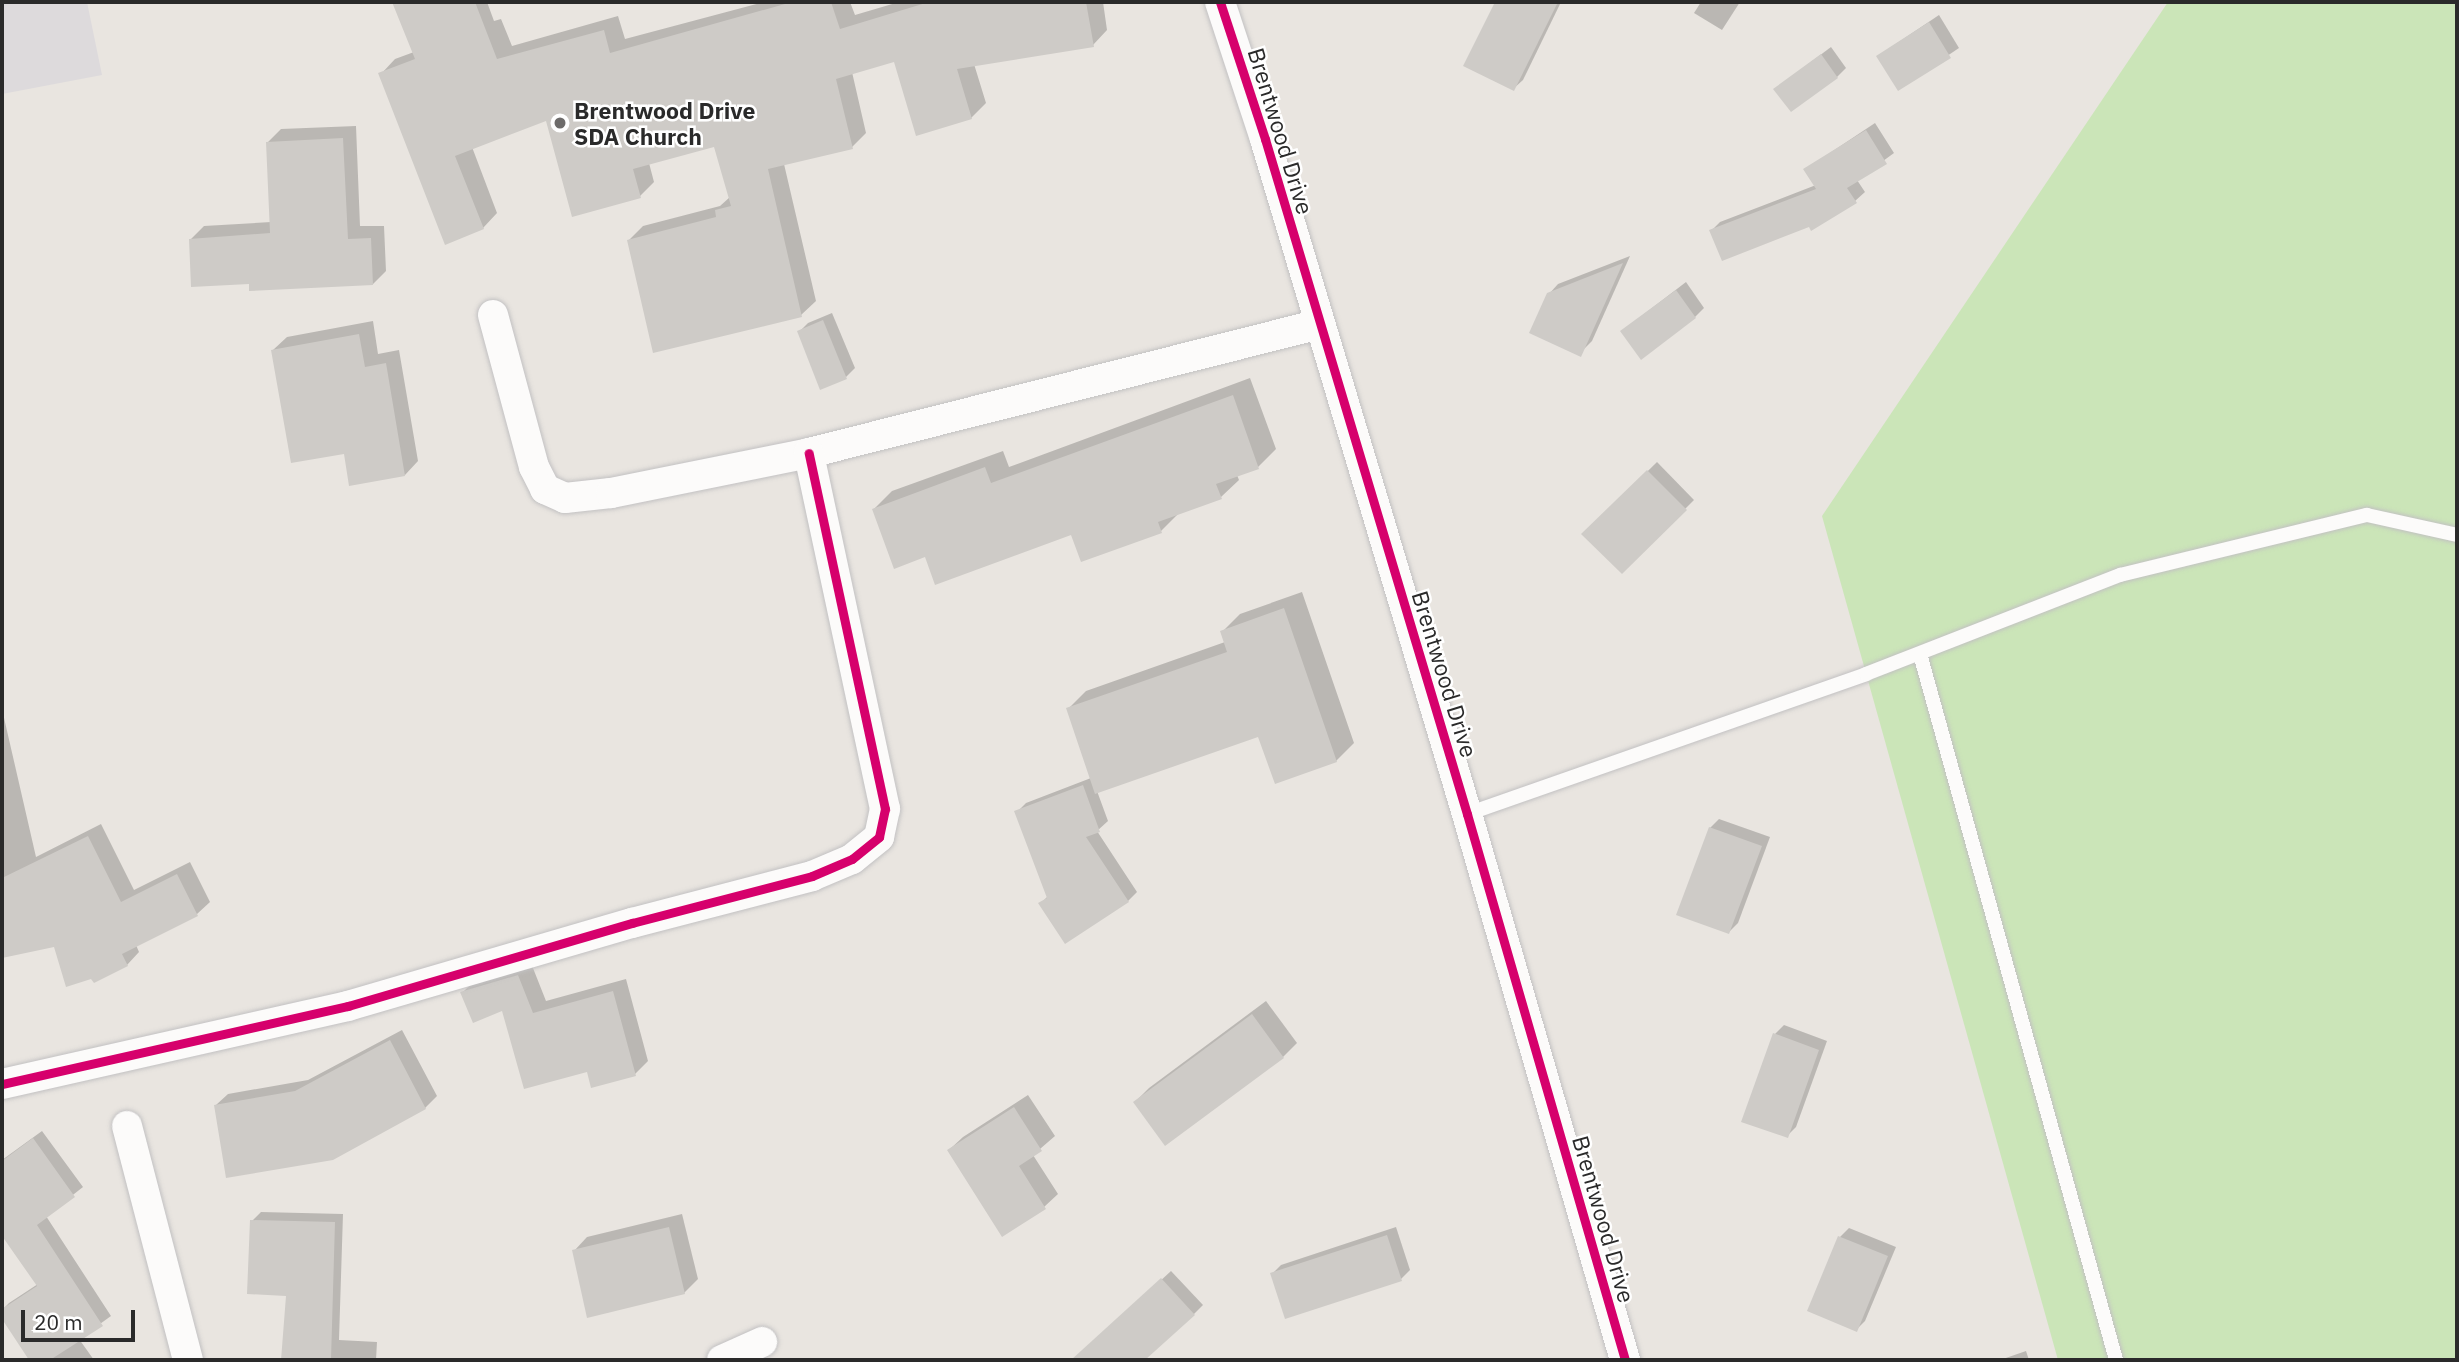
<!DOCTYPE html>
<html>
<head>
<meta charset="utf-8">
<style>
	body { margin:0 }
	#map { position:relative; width:2459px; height:1362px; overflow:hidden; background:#e9e5e0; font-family:"IBM Plex Sans",sans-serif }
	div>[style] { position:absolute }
	.industrial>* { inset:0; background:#dddadc }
	.green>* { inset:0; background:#cbe5b8 }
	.shadow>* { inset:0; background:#0003 }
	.building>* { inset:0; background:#cecbc7 }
	.roads { filter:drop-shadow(0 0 2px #c2c1c2) drop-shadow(0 0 2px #c2c1c2) }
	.lane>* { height:14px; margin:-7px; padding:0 7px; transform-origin:7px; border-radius:7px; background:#fcfbfa }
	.street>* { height:30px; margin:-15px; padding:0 15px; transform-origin:15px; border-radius:15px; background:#fcfbfa }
	.cycleway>* { height:9px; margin:-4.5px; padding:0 4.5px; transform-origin:4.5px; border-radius:4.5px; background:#d6006c }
	.dots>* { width:19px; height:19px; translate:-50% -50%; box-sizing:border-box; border:4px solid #fff; border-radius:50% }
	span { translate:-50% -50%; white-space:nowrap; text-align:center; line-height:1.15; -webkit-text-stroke:5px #fff; paint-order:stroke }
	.poi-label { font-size:23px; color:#2a2a2a; font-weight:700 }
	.left { translate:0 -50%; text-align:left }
	.street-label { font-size:23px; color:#2a2a2a }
	.frame { position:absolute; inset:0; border:4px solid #2a2a2a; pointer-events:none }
	.scale { position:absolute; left:21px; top:1310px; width:114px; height:32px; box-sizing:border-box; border:4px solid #2a2a2a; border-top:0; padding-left:9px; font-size:21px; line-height:24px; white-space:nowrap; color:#2a2a2a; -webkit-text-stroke:5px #fff; paint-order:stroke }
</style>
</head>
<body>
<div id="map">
	<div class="industrial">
		<i style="clip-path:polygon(2px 2px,87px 2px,102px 75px,2px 94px)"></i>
	</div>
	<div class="green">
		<i style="clip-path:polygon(2168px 2px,2457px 2px,2457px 1360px,2058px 1360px,1822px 516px)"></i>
	</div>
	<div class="shadow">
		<i style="clip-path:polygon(394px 2px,487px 2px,494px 21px,501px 19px,512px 46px,618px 16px,625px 39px,764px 2px,850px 2px,855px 15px,899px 2px,1103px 2px,1107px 30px,1093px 45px,974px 64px,986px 103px,971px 118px,895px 59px,852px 72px,866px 133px,852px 147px,784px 164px,816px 301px,801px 315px,629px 240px,643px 226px,720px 206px,730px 197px,716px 144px,649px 163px,654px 182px,640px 196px,547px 119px,472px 147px,497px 213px,483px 228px,381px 74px,395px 59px,414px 52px)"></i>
		<i style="clip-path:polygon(1497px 2px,1561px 2px,1523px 80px,1513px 89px,1466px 65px)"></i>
		<i style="clip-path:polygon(1701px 2px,1740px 2px,1722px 30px,1694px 13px)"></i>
		<i style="clip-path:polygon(1939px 15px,1959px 48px,1898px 89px,1878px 56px)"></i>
		<i style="clip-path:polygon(1831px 47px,1846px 68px,1837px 77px,1775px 89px)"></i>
		<i style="clip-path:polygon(1875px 123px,1894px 153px,1857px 180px,1865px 192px,1855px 201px,1810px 225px,1711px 231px,1720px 222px,1816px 185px,1806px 169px)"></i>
		<i style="clip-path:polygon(356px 126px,360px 226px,384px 226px,386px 271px,373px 284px,251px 282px,191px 239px,204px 226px,271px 222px,268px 142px,281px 129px)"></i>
		<i style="clip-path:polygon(1630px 256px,1592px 341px,1583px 350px,1549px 294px,1558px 284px)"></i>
		<i style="clip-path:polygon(1686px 282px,1704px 308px,1695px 317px,1622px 331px)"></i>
		<i style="clip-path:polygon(832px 313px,855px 368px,846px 377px,799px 332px,808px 323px)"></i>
		<i style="clip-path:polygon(373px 321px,378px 354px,399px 350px,418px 461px,405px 475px,345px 452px,273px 350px,287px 337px)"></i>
		<i style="clip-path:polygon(1250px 378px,1276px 449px,1258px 467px,1237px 475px,1239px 480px,1221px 497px,1179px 513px,1161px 531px,1072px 533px,926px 555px,874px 509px,892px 491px,1003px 451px,1009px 467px)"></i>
		<i style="clip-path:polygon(1657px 462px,1694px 500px,1622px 572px,1584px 534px)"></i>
		<i style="clip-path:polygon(1302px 592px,1354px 743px,1336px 761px,1259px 735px,1097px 791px,1108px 821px,1097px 831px,1137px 892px,1128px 901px,1041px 903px,1048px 896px,1017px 812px,1026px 803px,1091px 778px,1068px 709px,1086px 691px,1225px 642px,1222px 632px,1240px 614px)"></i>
		<i style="clip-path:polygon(2px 709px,36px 857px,101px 824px,134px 890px,190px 862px,210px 902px,197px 914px,136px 945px,139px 952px,127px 965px,55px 945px,2px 957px)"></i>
		<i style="clip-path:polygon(1719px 819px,1770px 837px,1738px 923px,1729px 932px,1710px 828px)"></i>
		<i style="clip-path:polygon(531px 963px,546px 1001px,626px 979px,648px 1061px,635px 1074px,588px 1070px,504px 1009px,462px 993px,475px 980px)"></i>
		<i style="clip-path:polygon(1266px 1001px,1297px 1043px,1283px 1057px,1135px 1102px,1149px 1088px)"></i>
		<i style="clip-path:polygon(1784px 1025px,1827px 1041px,1796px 1127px,1787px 1136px,1775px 1034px)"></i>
		<i style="clip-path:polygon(402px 1030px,437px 1096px,425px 1108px,216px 1105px,228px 1094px,308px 1080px)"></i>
		<i style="clip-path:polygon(1028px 1095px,1055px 1136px,1033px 1155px,1058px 1194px,1044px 1207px,949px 1150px,963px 1137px)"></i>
		<i style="clip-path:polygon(42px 1131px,83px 1187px,46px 1216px,111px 1316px,79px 1339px,94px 1360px,31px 1360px,2px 1316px,2px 1310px,9px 1303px,38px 1284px,2px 1233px,2px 1160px)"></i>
		<i style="clip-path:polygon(261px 1212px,343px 1214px,339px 1340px,377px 1342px,376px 1360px,283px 1360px,288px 1294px,252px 1221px)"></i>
		<i style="clip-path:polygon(682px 1214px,698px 1279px,684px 1293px,574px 1251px,587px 1237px)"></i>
		<i style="clip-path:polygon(1396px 1227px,1410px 1270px,1401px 1279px,1272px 1274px,1281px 1265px)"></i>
		<i style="clip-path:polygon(1849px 1228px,1896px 1247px,1865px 1321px,1856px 1330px,1840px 1237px)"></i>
		<i style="clip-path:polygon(1171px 1271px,1203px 1305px,1194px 1314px,1143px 1360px,1075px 1360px)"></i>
		<i style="clip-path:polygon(2026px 1351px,2029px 1360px,2000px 1360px)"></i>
	</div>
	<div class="building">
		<i style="clip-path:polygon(392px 2px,475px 2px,497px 59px,604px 30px,610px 53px,792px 2px,831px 2px,840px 29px,929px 2px,1086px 2px,1094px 47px,957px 69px,972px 119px,916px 136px,894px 62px,836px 79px,853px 149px,768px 169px,802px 317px,653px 353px,627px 240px,716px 217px,715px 210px,731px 206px,714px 147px,633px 169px,641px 198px,572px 217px,546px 121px,455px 156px,484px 229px,445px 245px,378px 73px,415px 59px)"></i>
		<i style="clip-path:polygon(1495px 2px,1558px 2px,1514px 91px,1463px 66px)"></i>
		<i style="clip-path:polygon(1929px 22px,1951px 58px,1898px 91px,1876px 56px)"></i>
		<i style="clip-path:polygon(1821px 54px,1838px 78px,1791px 112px,1773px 89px)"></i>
		<i style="clip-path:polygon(1866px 130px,1887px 164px,1847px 188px,1857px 203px,1811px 231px,1809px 227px,1722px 261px,1709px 230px,1816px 189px,1803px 169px)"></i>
		<i style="clip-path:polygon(343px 138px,348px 239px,371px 238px,373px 285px,249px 291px,249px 284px,191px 287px,189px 239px,270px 233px,266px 142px)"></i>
		<i style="clip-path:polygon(1623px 263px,1581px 357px,1529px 333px,1547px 293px)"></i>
		<i style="clip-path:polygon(1676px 290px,1696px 318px,1641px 360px,1620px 331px)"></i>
		<i style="clip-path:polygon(823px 320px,847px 379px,820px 390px,797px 331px)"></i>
		<i style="clip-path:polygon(359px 334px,365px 367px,386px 363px,405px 476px,349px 486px,344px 454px,291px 463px,271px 350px)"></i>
		<i style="clip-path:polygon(1233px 395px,1259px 469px,1216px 484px,1222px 499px,1158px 522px,1162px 533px,1081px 562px,1071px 535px,935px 585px,925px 557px,894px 569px,872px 509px,985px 467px,991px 483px)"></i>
		<i style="clip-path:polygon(1647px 470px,1687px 510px,1622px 574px,1581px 534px)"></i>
		<i style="clip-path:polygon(1284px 608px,1337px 762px,1275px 784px,1258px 737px,1095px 794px,1066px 708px,1227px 652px,1220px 631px)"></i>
		<i style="clip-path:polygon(1083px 785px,1100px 832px,1086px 837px,1129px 902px,1065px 944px,1038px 903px,1047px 898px,1014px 811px)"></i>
		<i style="clip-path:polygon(1709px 827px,1762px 846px,1729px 934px,1676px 915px)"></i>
		<i style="clip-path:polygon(88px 836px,121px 902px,177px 874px,198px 916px,122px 954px,128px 966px,94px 983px,91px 979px,66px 987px,54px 947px,2px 958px,2px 878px)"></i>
		<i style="clip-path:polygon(518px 975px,533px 1013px,613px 991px,636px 1076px,591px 1088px,587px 1072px,524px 1089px,502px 1011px,473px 1023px,460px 992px)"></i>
		<i style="clip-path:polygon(1252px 1014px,1284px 1058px,1165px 1146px,1133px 1102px)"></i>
		<i style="clip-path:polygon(1773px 1033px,1819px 1050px,1788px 1138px,1741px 1122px)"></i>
		<i style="clip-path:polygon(390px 1040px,426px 1109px,333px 1160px,226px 1178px,214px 1105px,295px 1091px)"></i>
		<i style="clip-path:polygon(1014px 1107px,1042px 1151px,1019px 1166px,1046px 1209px,1002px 1237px,947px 1150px)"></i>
		<i style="clip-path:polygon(33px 1138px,75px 1197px,37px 1225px,103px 1326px,50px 1360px,29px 1360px,2px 1319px,2px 1309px,37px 1286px,2px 1236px,2px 1161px)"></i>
		<i style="clip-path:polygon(250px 1220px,335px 1222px,331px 1360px,281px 1360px,286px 1296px,247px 1294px)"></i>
		<i style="clip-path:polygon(669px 1227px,685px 1294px,587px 1318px,572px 1250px)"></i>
		<i style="clip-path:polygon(1387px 1235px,1402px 1281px,1285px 1319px,1270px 1273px)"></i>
		<i style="clip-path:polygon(1838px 1236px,1888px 1256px,1857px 1332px,1807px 1311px)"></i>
		<i style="clip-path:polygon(1161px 1278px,1195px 1315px,1145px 1360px,1071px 1360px)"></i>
	</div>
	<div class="roads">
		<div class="lane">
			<i style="left:1920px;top:654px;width:733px;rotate:74.48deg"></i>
			<i style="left:1467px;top:814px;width:423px;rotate:-19.3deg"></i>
			<i style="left:1866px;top:674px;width:273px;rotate:-21.3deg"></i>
			<i style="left:2120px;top:575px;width:254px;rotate:-13.7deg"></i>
			<i style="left:2367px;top:515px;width:92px;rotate:12.5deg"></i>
		</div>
		<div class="street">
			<i style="left:1220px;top:2px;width:144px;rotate:71.8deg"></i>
			<i style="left:1265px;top:139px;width:705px;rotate:73.34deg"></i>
			<i style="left:1467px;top:814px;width:568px;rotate:73.86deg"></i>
			<i style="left:493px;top:315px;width:157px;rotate:74.9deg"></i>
			<i style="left:534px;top:467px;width:25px;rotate:63deg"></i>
			<i style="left:545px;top:489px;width:22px;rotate:24deg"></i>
			<i style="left:565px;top:498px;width:46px;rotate:-6.2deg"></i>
			<i style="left:611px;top:493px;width:202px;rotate:-11.4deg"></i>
			<i style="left:809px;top:453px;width:527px;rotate:-14.17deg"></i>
			<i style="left:2px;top:1084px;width:355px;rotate:-12.7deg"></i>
			<i style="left:348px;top:1006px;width:296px;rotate:-16.3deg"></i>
			<i style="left:632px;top:923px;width:186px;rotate:-14.6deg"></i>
			<i style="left:812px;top:876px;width:43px;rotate:-23deg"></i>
			<i style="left:852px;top:859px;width:35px;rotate:-39deg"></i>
			<i style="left:879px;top:837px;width:29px;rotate:-78deg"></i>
			<i style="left:885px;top:809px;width:364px;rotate:-102.1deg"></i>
			<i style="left:127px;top:1126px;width:242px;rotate:75.4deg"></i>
			<i style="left:722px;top:1360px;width:44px;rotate:-24.2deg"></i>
		</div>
	</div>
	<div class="cycleway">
		<i style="left:1220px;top:2px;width:144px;rotate:71.8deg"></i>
		<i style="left:1265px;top:139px;width:705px;rotate:73.34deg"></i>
		<i style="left:1467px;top:814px;width:568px;rotate:73.86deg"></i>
		<i style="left:2px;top:1084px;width:355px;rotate:-12.7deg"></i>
		<i style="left:348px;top:1006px;width:296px;rotate:-16.3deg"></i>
		<i style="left:632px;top:923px;width:186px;rotate:-14.6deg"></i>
		<i style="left:812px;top:876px;width:43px;rotate:-23deg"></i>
		<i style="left:852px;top:859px;width:35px;rotate:-39deg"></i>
		<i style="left:879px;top:837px;width:29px;rotate:-78deg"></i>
		<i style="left:885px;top:809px;width:364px;rotate:-102.1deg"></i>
	</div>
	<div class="dots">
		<i style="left:560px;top:123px;background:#6d6b6a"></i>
	</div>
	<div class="poi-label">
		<span class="left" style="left:574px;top:123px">Brentwood Drive<br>SDA Church</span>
	</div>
	<div class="street-label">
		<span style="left:1281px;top:131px;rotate:73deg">Brentwood Drive</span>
		<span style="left:1445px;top:674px;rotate:73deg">Brentwood Drive</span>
		<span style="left:1604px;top:1219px;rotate:74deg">Brentwood Drive</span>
	</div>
	<div class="frame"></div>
	<div class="scale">20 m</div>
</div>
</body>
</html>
